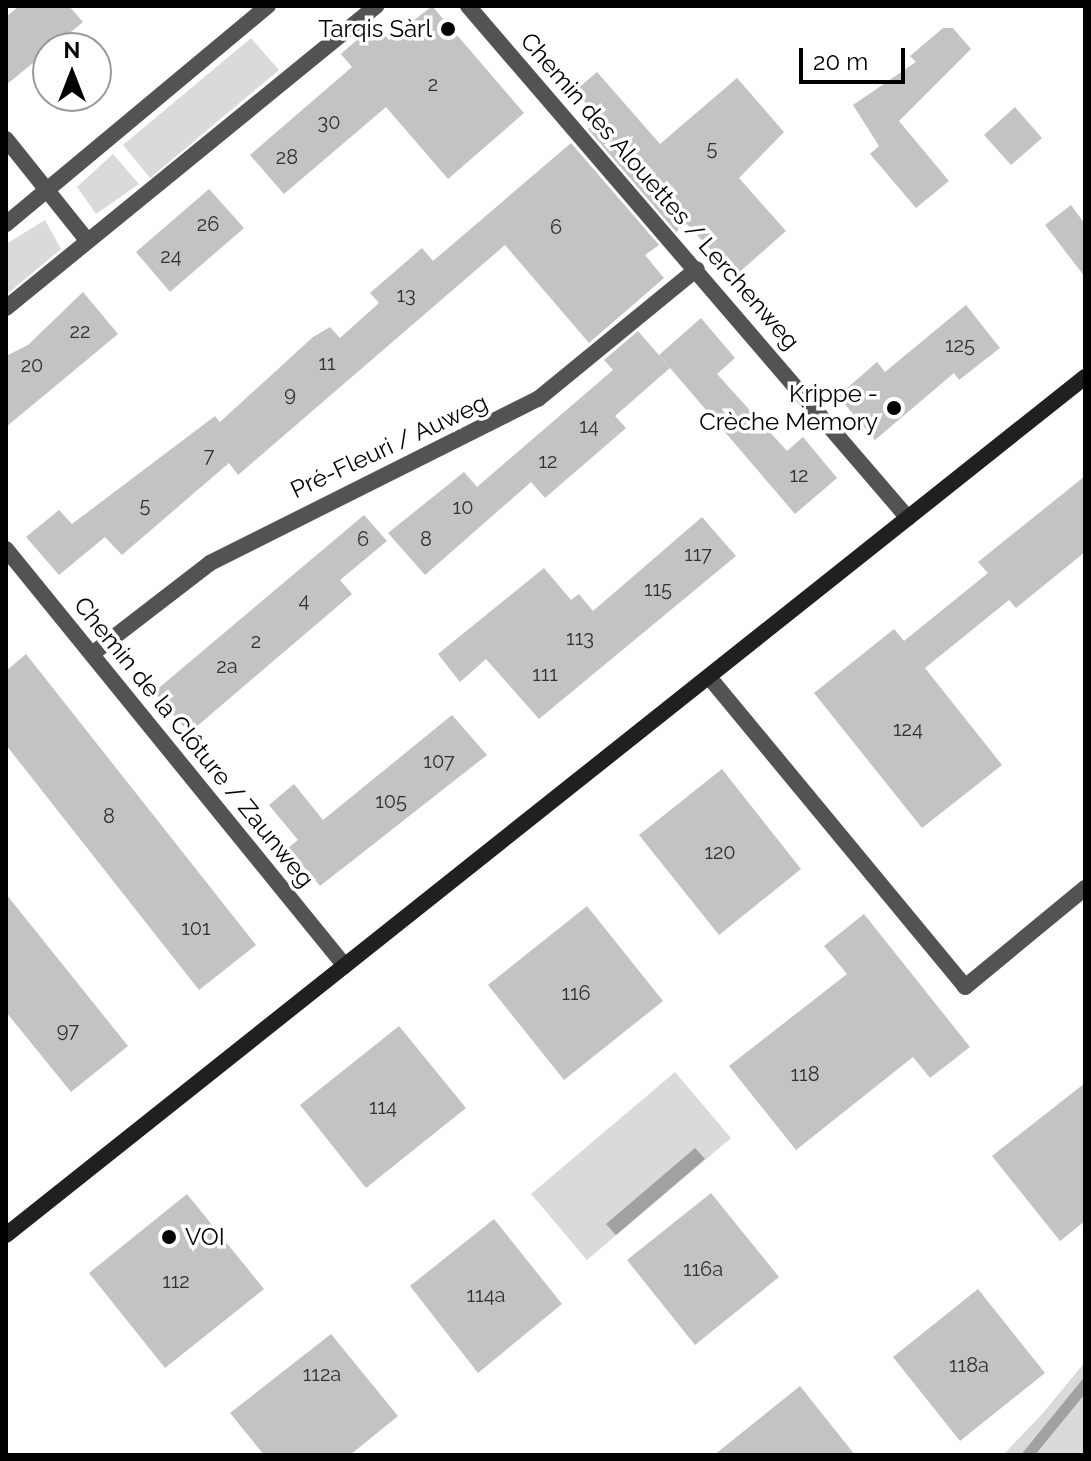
<!DOCTYPE html>
<html>
<head>
<meta charset="utf-8">
<style>
	body { margin:0 }
	#map { position:relative; width:1091px; height:1461px; overflow:hidden; background:#fff; font-family:Raleway,sans-serif }
	div>[style] { position:absolute }
	.green>* { inset:0; background:#dadada }
	.water>* { inset:0; background:#a1a1a1 }
	.stream>* { height:11px; margin:-5.5px; padding:0 5.5px; transform-origin:5.5px; border-radius:5.5px; background:#a1a1a1 }
	.building>* { inset:0; background:#c3c3c3 }
	.street>* { height:16px; margin:-8px; padding:0 8px; transform-origin:8px; border-radius:8px; background:#535353 }
	.secondary>* { height:16px; margin:-8px; padding:0 8px; transform-origin:8px; border-radius:8px; background:#202020 }
	.dots>* { width:22px; height:22px; translate:-50% -50%; box-sizing:border-box; border:4px solid #fff; border-radius:50% }
	span { translate:-50% -50%; white-space:nowrap; text-align:center; line-height:1.15; -webkit-text-stroke:7px #fff; paint-order:stroke }
	.number-label { font-size:20px; color:#313131 }
	.number-label span { -webkit-text-stroke-width:0 }
	.poi-label { font-size:24px; color:#000 }
	.right { translate:-100% -50%; text-align:right }
	.left { translate:0 -50%; text-align:left }
	.street-label { font-size:24px; color:#000 }
	.frame { position:absolute; inset:0; border:8px solid #000; pointer-events:none }
	.north { position:absolute; left:32px; top:32px; width:80px; height:80px; box-sizing:border-box; background:#fff; border:2px solid #999; border-radius:50%; rotate:0deg; font-size:22px; font-weight:700; line-height:32px; text-align:center; color:#000 }
	.north::after { content:''; display:block; margin:auto; width:28px; height:36px; background:#000; clip-path:polygon(50% 0,100% 100%,50% 72%,0 100%) }
	.scale { position:absolute; left:799px; top:48px; width:106px; height:36px; box-sizing:border-box; border:4px solid #000; border-top:0; padding-left:10px; font-size:24px; line-height:28px; white-space:nowrap; color:#000; -webkit-text-stroke:6px #fff; paint-order:stroke }
</style>
</head>
<body>
<div id="map">
	<div class="green">
		<i style="clip-path:polygon(251px 38px,279px 70px,150px 178px,123px 145px)"></i>
		<i style="clip-path:polygon(113px 154px,139px 184px,96px 214px,77px 187px)"></i>
		<i style="clip-path:polygon(45px 220px,61px 249px,6px 295px,6px 244px)"></i>
		<i style="clip-path:polygon(675px 1072px,731px 1138px,587px 1260px,531px 1194px)"></i>
		<i style="clip-path:polygon(1085px 1362px,1085px 1455px,1003px 1455px,1043px 1413px)"></i>
	</div>
	<div class="water">
		<i style="clip-path:polygon(695px 1148px,705px 1159px,616px 1235px,606px 1224px)"></i>
	</div>
	<div class="stream">
		<i style="left:1027px;top:1455px;width:92px;rotate:-50.8deg"></i>
	</div>
	<div class="building">
		<i style="clip-path:polygon(19px 6px,69px 6px,83px 22px,6px 85px,6px 17px)"></i>
		<i style="clip-path:polygon(432px 6px,524px 113px,448px 179px,386px 107px,284px 194px,250px 155px,352px 67px,341px 54px,375px 24px,389px 40px)"></i>
		<i style="clip-path:polygon(943px 28px,953px 28px,971px 49px,899px 121px,949px 181px,916px 208px,870px 154px,879px 146px,853px 105px,916px 62px,910px 56px)"></i>
		<i style="clip-path:polygon(597px 72px,660px 144px,737px 78px,784px 132px,739px 178px,786px 231px,735px 276px,687px 224px,676px 232px,588px 129px,600px 119px,575px 91px)"></i>
		<i style="clip-path:polygon(1015px 107px,1042px 138px,1011px 165px,984px 135px)"></i>
		<i style="clip-path:polygon(571px 143px,659px 245px,645px 255px,664px 278px,589px 343px,505px 245px,238px 475px,229px 463px,122px 555px,105px 537px,59px 575px,26px 537px,59px 510px,72px 524px,215px 416px,220px 422px,313px 337px,330px 327px,340px 338px,379px 303px,370px 293px,422px 248px,433px 261px)"></i>
		<i style="clip-path:polygon(209px 189px,244px 228px,170px 292px,136px 252px)"></i>
		<i style="clip-path:polygon(1071px 205px,1085px 224px,1085px 277px,1045px 225px)"></i>
		<i style="clip-path:polygon(83px 292px,118px 334px,6px 427px,6px 356px,28px 345px)"></i>
		<i style="clip-path:polygon(966px 305px,1000px 348px,959px 380px,954px 373px,875px 440px,838px 396px,877px 362px,885px 372px)"></i>
		<i style="clip-path:polygon(701px 318px,735px 358px,717px 374px,787px 451px,803px 437px,837px 478px,795px 514px,659px 355px)"></i>
		<i style="clip-path:polygon(638px 331px,670px 368px,615px 416px,626px 428px,545px 498px,531px 482px,425px 575px,388px 533px,464px 472px,477px 487px,613px 370px,604px 360px)"></i>
		<i style="clip-path:polygon(1085px 476px,1085px 552px,1016px 608px,1009px 600px,925px 668px,1002px 765px,922px 828px,814px 693px,894px 629px,904px 641px,988px 573px,978px 562px)"></i>
		<i style="clip-path:polygon(364px 515px,387px 541px,340px 580px,352px 594px,189px 733px,154px 692px)"></i>
		<i style="clip-path:polygon(702px 517px,736px 556px,539px 719px,486px 659px,460px 682px,438px 654px,544px 568px,571px 600px,579px 594px,593px 611px)"></i>
		<i style="clip-path:polygon(26px 654px,256px 945px,199px 990px,6px 745px,6px 671px)"></i>
		<i style="clip-path:polygon(452px 715px,487px 755px,320px 886px,288px 848px,298px 840px,269px 805px,294px 784px,323px 820px)"></i>
		<i style="clip-path:polygon(722px 769px,801px 869px,719px 935px,639px 835px)"></i>
		<i style="clip-path:polygon(6px 894px,128px 1046px,71px 1092px,6px 1012px)"></i>
		<i style="clip-path:polygon(587px 906px,663px 1001px,564px 1080px,488px 985px)"></i>
		<i style="clip-path:polygon(864px 914px,970px 1047px,930px 1078px,913px 1057px,796px 1150px,729px 1066px,847px 974px,824px 946px)"></i>
		<i style="clip-path:polygon(399px 1026px,466px 1108px,366px 1188px,300px 1105px)"></i>
		<i style="clip-path:polygon(1085px 1083px,1085px 1221px,1060px 1241px,992px 1156px)"></i>
		<i style="clip-path:polygon(711px 1193px,779px 1277px,695px 1345px,627px 1260px)"></i>
		<i style="clip-path:polygon(187px 1194px,264px 1289px,165px 1368px,89px 1273px)"></i>
		<i style="clip-path:polygon(494px 1219px,562px 1304px,478px 1373px,410px 1286px)"></i>
		<i style="clip-path:polygon(978px 1289px,1045px 1373px,960px 1441px,893px 1357px)"></i>
		<i style="clip-path:polygon(331px 1334px,398px 1416px,350px 1455px,264px 1455px,230px 1413px)"></i>
		<i style="clip-path:polygon(800px 1386px,855px 1455px,714px 1455px)"></i>
	</div>
	<div class="street">
		<i style="left:468px;top:6px;width:675px;rotate:49.33deg"></i>
		<i style="left:6px;top:139px;width:129px;rotate:51.3deg"></i>
		<i style="left:6px;top:224px;width:341px;rotate:-39.8deg"></i>
		<i style="left:6px;top:308px;width:478px;rotate:-39.2deg"></i>
		<i style="left:6px;top:549px;width:537px;rotate:50.89deg"></i>
		<i style="left:92px;top:654px;width:149px;rotate:-37.6deg"></i>
		<i style="left:210px;top:563px;width:367px;rotate:-26.6deg"></i>
		<i style="left:538px;top:399px;width:205px;rotate:-39.3deg"></i>
		<i style="left:709px;top:677px;width:402px;rotate:50.4deg"></i>
		<i style="left:965px;top:987px;width:156px;rotate:-39.5deg"></i>
	</div>
	<div class="secondary">
		<i style="left:6px;top:1235px;width:1379px;rotate:-38.49deg"></i>
	</div>
	<div class="dots">
		<i style="left:448px;top:29px;background:#000"></i>
		<i style="left:894px;top:408px;background:#000"></i>
		<i style="left:169px;top:1237px;background:#000"></i>
	</div>
	<div class="number-label">
		<span style="left:433px;top:84px">2</span>
		<span style="left:329px;top:122px">30</span>
		<span style="left:712px;top:148px">5</span>
		<span style="left:287px;top:157px">28</span>
		<span style="left:208px;top:224px">26</span>
		<span style="left:556px;top:227px">6</span>
		<span style="left:171px;top:256px">24</span>
		<span style="left:406px;top:295px">13</span>
		<span style="left:80px;top:331px">22</span>
		<span style="left:960px;top:345px">125</span>
		<span style="left:327px;top:363px">11</span>
		<span style="left:32px;top:365px">20</span>
		<span style="left:290px;top:394px">9</span>
		<span style="left:589px;top:426px">14</span>
		<span style="left:209px;top:455px">7</span>
		<span style="left:548px;top:461px">12</span>
		<span style="left:799px;top:475px">12</span>
		<span style="left:145px;top:505px">5</span>
		<span style="left:463px;top:507px">10</span>
		<span style="left:363px;top:539px">6</span>
		<span style="left:426px;top:539px">8</span>
		<span style="left:698px;top:554px">117</span>
		<span style="left:658px;top:589px">115</span>
		<span style="left:304px;top:600px">4</span>
		<span style="left:580px;top:638px">113</span>
		<span style="left:256px;top:641px">2</span>
		<span style="left:227px;top:666px">2a</span>
		<span style="left:545px;top:674px">111</span>
		<span style="left:908px;top:729px">124</span>
		<span style="left:439px;top:761px">107</span>
		<span style="left:391px;top:801px">105</span>
		<span style="left:109px;top:816px">8</span>
		<span style="left:720px;top:852px">120</span>
		<span style="left:196px;top:928px">101</span>
		<span style="left:576px;top:993px">116</span>
		<span style="left:68px;top:1030px">97</span>
		<span style="left:805px;top:1074px">118</span>
		<span style="left:383px;top:1107px">114</span>
		<span style="left:703px;top:1269px">116a</span>
		<span style="left:176px;top:1281px">112</span>
		<span style="left:486px;top:1295px">114a</span>
		<span style="left:969px;top:1365px">118a</span>
		<span style="left:322px;top:1374px">112a</span>
	</div>
	<div class="poi-label">
		<span class="right" style="left:432px;top:29px">Tarqis Sàrl</span>
		<span class="right" style="left:878px;top:408px">Krippe -<br>Crèche Memory</span>
		<span class="left" style="left:185px;top:1237px">VOI</span>
	</div>
	<div class="street-label">
		<span style="left:660px;top:191px;rotate:49deg">Chemin des Alouettes / Lerchenweg</span>
		<span style="left:389px;top:446px;rotate:-25deg">Pré-Fleuri / Auweg</span>
		<span style="left:194px;top:742px;rotate:51deg">Chemin de la Clôture / Zaunweg</span>
	</div>
	<div class="frame"></div>
	<div class="north">N</div>
	<div class="scale">20 m</div>
</div>
</body>
</html>
